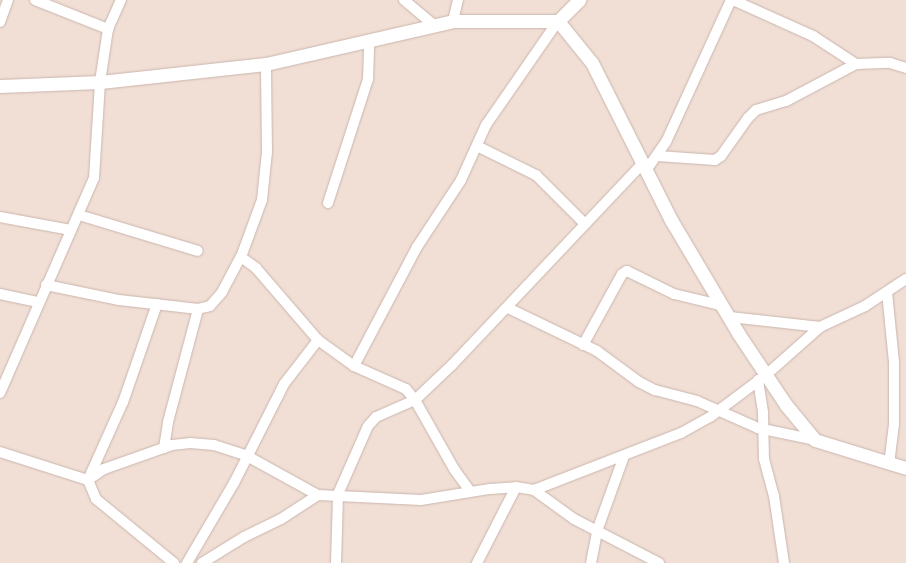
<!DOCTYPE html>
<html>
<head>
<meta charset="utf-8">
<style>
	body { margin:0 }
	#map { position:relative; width:906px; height:563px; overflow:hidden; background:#faefe6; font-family:"Archivo Narrow",sans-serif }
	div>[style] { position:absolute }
	.residential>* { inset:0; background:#f1dfd5 }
	.roads { filter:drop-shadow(0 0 1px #cab5ad) drop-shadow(0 0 1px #cab5ad) }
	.minor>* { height:10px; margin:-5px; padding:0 5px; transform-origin:5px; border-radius:5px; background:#fff }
	.tertiary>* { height:13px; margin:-6.5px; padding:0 6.5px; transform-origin:6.5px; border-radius:6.5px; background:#fff }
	span { translate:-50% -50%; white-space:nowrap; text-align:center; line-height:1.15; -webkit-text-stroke:3px #fdf3eb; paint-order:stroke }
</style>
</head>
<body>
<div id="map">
	<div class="residential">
		<i style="clip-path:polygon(0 0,906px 0,906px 563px,0 563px)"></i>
	</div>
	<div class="roads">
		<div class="minor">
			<i style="left:35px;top:0;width:79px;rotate:21.7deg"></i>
			<i style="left:404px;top:0;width:38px;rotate:40deg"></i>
			<i style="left:733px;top:0;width:88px;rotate:24.2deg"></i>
			<i style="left:813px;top:36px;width:51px;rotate:33.1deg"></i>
			<i style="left:453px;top:21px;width:22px;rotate:-77deg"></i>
			<i style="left:0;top:22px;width:23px;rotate:-70deg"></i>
			<i style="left:477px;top:146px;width:66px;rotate:26.2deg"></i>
			<i style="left:536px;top:175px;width:69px;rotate:45deg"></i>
			<i style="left:658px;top:156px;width:57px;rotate:4deg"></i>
			<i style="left:715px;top:160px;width:7px;rotate:-34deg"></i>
			<i style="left:721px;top:156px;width:47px;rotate:-54.6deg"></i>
			<i style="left:748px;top:118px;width:11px;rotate:-45deg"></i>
			<i style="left:756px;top:110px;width:31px;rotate:-17deg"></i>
			<i style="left:786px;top:101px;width:79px;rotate:-27.9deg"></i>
			<i style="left:856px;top:64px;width:34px;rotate:-2deg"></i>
			<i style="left:890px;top:63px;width:17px;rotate:17deg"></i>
			<i style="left:647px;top:169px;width:33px;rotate:-55deg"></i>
			<i style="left:666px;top:142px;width:156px;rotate:-65.4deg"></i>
			<i style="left:328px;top:203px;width:130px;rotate:-72.1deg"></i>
			<i style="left:368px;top:79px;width:37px;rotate:-88deg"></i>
			<i style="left:79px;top:215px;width:124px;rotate:16.8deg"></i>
			<i style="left:0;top:217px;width:72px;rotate:10.4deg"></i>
			<i style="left:241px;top:257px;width:19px;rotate:36deg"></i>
			<i style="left:256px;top:268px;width:95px;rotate:49.3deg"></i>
			<i style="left:318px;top:340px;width:44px;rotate:35.8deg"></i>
			<i style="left:354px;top:366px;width:57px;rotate:23.9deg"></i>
			<i style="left:406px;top:389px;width:14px;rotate:51deg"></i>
			<i style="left:415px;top:400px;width:79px;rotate:60.5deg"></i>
			<i style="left:454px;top:469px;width:27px;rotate:54deg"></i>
			<i style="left:46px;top:285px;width:75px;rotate:11.6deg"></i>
			<i style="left:119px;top:300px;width:80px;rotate:6.5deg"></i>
			<i style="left:198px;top:309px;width:12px;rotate:-14deg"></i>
			<i style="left:210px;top:306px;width:18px;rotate:-49deg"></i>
			<i style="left:222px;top:292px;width:40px;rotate:-62deg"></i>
			<i style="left:241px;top:257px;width:61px;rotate:-69.8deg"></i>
			<i style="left:262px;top:200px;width:48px;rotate:-84.1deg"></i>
			<i style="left:267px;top:152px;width:88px;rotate:-90.7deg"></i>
			<i style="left:887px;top:292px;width:70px;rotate:84.3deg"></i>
			<i style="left:894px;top:362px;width:62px;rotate:90deg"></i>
			<i style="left:894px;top:424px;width:39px;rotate:97deg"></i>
			<i style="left:0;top:294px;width:39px;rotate:12deg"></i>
			<i style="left:157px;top:304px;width:104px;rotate:109.1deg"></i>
			<i style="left:123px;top:402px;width:85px;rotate:114.2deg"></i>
			<i style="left:88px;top:480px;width:21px;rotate:67deg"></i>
			<i style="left:96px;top:499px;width:101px;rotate:39.4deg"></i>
			<i style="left:508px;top:308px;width:99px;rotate:25.8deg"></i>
			<i style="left:597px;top:351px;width:52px;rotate:36.4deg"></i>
			<i style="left:639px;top:382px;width:18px;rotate:27deg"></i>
			<i style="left:655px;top:390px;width:43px;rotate:14.7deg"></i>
			<i style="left:697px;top:401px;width:67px;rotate:23.9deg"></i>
			<i style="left:758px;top:428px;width:58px;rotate:11.9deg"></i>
			<i style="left:730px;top:317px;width:91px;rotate:6.3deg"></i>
			<i style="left:583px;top:345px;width:81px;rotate:-61.2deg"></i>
			<i style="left:622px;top:274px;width:6px;rotate:-31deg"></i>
			<i style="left:627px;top:271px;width:52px;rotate:26.1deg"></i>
			<i style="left:674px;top:294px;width:51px;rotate:13.5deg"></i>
			<i style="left:354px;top:366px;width:135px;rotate:-62.1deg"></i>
			<i style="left:417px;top:247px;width:80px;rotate:-56.7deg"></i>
			<i style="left:461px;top:180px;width:60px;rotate:-65.6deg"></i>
			<i style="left:486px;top:125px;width:126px;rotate:-55.3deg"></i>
			<i style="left:758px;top:380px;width:33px;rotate:81deg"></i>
			<i style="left:763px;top:413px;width:46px;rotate:88.8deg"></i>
			<i style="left:764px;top:459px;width:38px;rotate:75deg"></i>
			<i style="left:774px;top:496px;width:68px;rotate:81.5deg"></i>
			<i style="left:0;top:393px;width:235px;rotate:-66.4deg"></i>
			<i style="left:94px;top:178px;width:96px;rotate:-86.4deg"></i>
			<i style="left:100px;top:82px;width:54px;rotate:-81.4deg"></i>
			<i style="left:108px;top:29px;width:32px;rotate:-66deg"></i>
			<i style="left:164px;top:448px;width:26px;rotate:-81deg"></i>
			<i style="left:168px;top:422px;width:117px;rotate:-75.1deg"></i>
			<i style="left:0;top:452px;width:92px;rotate:17.7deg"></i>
			<i style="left:88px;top:480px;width:19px;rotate:-35deg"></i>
			<i style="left:104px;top:469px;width:72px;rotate:-19.4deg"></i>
			<i style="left:172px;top:445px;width:18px;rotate:-6deg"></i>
			<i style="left:190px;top:443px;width:24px;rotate:5deg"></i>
			<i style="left:214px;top:445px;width:35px;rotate:18deg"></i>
			<i style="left:247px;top:456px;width:81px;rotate:28.8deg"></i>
			<i style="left:318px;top:495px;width:103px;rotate:2.8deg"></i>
			<i style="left:421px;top:500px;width:70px;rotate:-9.1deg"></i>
			<i style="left:490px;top:489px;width:26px;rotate:-4deg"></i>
			<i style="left:516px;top:487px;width:18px;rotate:9deg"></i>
			<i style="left:534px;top:490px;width:158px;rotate:-21.2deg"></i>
			<i style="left:681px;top:433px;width:33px;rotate:-29deg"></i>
			<i style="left:710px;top:417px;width:70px;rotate:-36.9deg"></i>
			<i style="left:766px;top:375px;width:72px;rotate:-41.6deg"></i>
			<i style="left:820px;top:327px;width:50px;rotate:-25deg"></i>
			<i style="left:865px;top:306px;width:49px;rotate:-33.4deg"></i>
			<i style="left:534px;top:490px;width:49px;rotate:35.9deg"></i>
			<i style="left:574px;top:519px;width:96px;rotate:27.4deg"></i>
			<i style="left:187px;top:563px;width:93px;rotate:-59.6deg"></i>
			<i style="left:234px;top:483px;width:111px;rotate:-63.2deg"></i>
			<i style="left:284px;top:384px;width:56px;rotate:-52.3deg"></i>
			<i style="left:202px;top:563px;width:49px;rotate:-31.8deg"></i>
			<i style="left:244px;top:537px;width:41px;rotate:-25.9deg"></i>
			<i style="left:281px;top:519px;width:44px;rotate:-33deg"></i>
			<i style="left:336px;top:563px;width:69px;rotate:-88.3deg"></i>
			<i style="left:338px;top:494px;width:74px;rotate:-66.2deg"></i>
			<i style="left:368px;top:426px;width:12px;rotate:-48deg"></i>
			<i style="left:376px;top:417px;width:43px;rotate:-23.6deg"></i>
			<i style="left:415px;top:400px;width:51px;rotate:-43.4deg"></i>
			<i style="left:452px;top:365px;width:279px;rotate:-46.6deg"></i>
			<i style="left:477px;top:563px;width:85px;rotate:-62.8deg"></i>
			<i style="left:591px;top:563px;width:33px;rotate:-79deg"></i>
			<i style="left:597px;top:531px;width:80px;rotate:-70.2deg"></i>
		</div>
		<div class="tertiary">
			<i style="left:558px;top:21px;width:30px;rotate:-45deg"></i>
			<i style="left:0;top:86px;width:100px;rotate:-2.3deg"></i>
			<i style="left:100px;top:82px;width:167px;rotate:-6.2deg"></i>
			<i style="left:266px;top:64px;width:192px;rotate:-12.9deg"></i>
			<i style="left:453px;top:21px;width:105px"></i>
			<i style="left:558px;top:21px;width:54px;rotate:51deg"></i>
			<i style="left:592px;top:63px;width:176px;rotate:63.3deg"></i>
			<i style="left:671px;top:220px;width:131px;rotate:59.3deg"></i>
			<i style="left:738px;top:333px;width:87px;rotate:56.3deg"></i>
			<i style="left:786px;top:405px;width:45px;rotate:50.4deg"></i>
			<i style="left:815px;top:440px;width:95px;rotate:17.1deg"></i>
		</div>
	</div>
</div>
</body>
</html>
